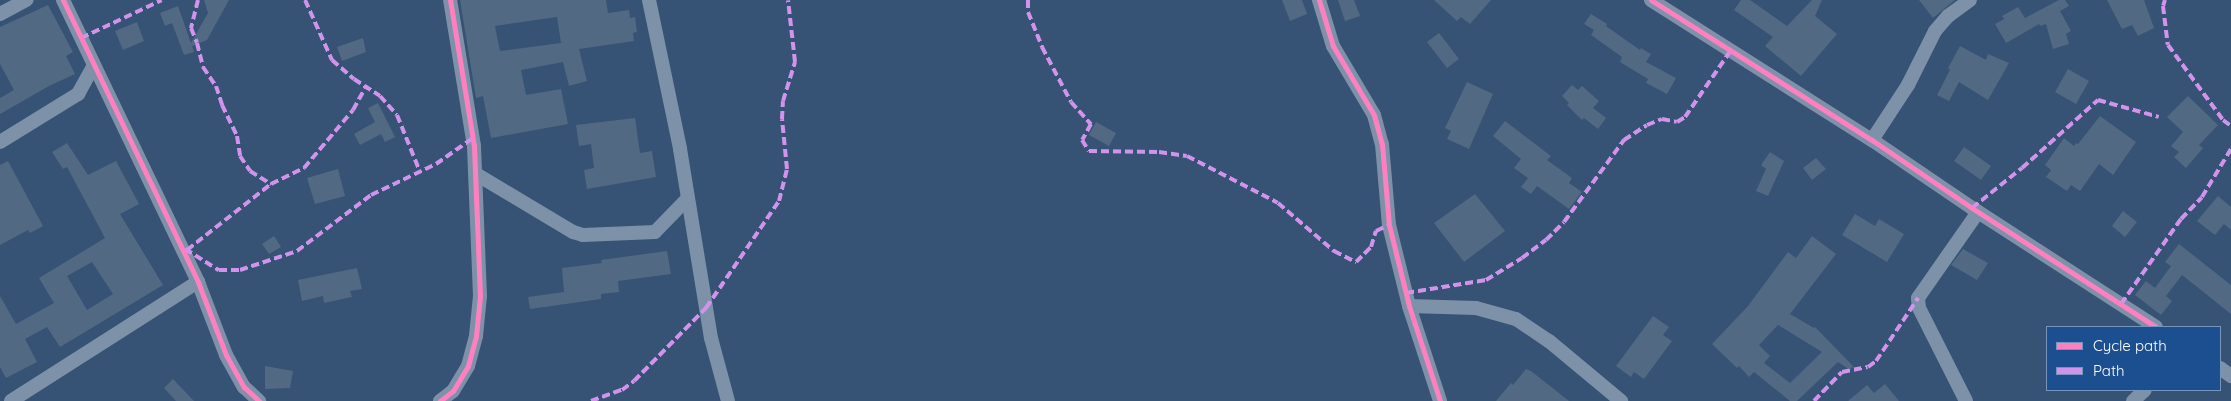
<!DOCTYPE html>
<html>
<head>
<meta charset="utf-8">
<style>
	body { margin:0 }
	#map { position:relative; width:2231px; height:401px; overflow:hidden; background:#365274; font-family:Quicksand,sans-serif }
	div>[style] { position:absolute }
	.building>* { inset:0; background:#526984 }
	.street>* { height:14px; margin:-7px; padding:0 7px; transform-origin:7px; border-radius:7px; background:#7d92a8 }
	.quiet>* { height:4px; margin-top:-2px; transform-origin:0; background:repeating-linear-gradient(90deg,#d193ec 0 8px,transparent 0 12px) }
	.cycleway>* { height:5px; margin:-2.5px; padding:0 2.5px; transform-origin:2.5px; border-radius:2.5px; background:#ff80c0 }
	span { translate:-50% -50%; white-space:nowrap; text-align:center; line-height:1.15; -webkit-text-stroke:4.5px #1b4f8f; paint-order:stroke }
	.legend { position:absolute; left:2046px; top:326px; width:175px; height:65px; box-sizing:border-box; background:#1b4f8f; border:1px solid #7695bc; margin:0; padding:6px 9px; list-style:none; font-size:15px; color:#fff }
	.legend li { display:flex; align-items:center; gap:10px; height:25px }
	.legend b { width:25px; border:1px solid #7695bc }
</style>
</head>
<body>
<div id="map">
	<div class="building">
		<i style="clip-path:polygon(204px 0,229px 0,207px 40px,192px 46px,194px 52px,184px 55px,172px 23px,165px 26px,160px 13px,178px 6px,191px 43px,208px 13px)"></i>
		<i style="clip-path:polygon(evenodd,460px 0,606px 0,608px 13px,629px 10px,630px 18px,635px 17px,637px 32px,633px 33px,634px 41px,579px 49px,587px 81px,569px 86px,563px 62px,521px 70px,526px 95px,561px 89px,568px 124px,491px 138px,483px 96px,476px 98px,460px 0,557px 17px,561px 43px,500px 51px,495px 26px,557px 17px)"></i>
		<i style="clip-path:polygon(1282px 0,1302px 0,1307px 14px,1290px 21px)"></i>
		<i style="clip-path:polygon(1338px 0,1354px 0,1360px 16px,1345px 21px)"></i>
		<i style="clip-path:polygon(1434px 0,1491px 0,1470px 24px,1461px 17px,1457px 21px)"></i>
		<i style="clip-path:polygon(1741px 0,1750px 0,1787px 26px,1812px 0,1822px 0,1815px 16px,1837px 34px,1801px 76px,1765px 46px,1773px 37px,1734px 10px)"></i>
		<i style="clip-path:polygon(1919px 0,1955px 0,1933px 18px)"></i>
		<i style="clip-path:polygon(2059px 0,2065px 0,2069px 6px,2060px 11px,2071px 31px,2066px 34px,2069px 44px,2053px 49px,2046px 24px,2040px 26px,2039px 24px,2006px 43px,1995px 24px,2004px 19px,2002px 16px,2018px 7px,2025px 18px)"></i>
		<i style="clip-path:polygon(2107px 0,2144px 0,2154px 28px,2138px 36px,2132px 25px,2122px 29px)"></i>
		<i style="clip-path:polygon(48px 5px,73px 52px,66px 56px,75px 74px,49px 86px,0 114px,0 98px,14px 90px,0 64px,0 27px)"></i>
		<i style="clip-path:polygon(1591px 14px,1607px 24px,1606px 26px,1640px 50px,1641px 48px,1651px 54px,1646px 62px,1676px 78px,1667px 94px,1646px 83px,1648px 79px,1620px 62px,1622px 57px,1591px 35px,1594px 30px,1584px 24px)"></i>
		<i style="clip-path:polygon(137px 22px,144px 41px,123px 50px,115px 31px)"></i>
		<i style="clip-path:polygon(1439px 33px,1459px 59px,1447px 68px,1427px 42px)"></i>
		<i style="clip-path:polygon(363px 38px,366px 52px,342px 61px,337px 47px)"></i>
		<i style="clip-path:polygon(1960px 46px,1986px 60px,1988px 54px,2009px 63px,1988px 100px,1959px 82px,1949px 101px,1937px 95px,1950px 70px,1948px 68px)"></i>
		<i style="clip-path:polygon(2068px 69px,2089px 81px,2076px 104px,2055px 92px)"></i>
		<i style="clip-path:polygon(1467px 82px,1493px 94px,1469px 149px,1447px 139px,1451px 131px,1445px 128px)"></i>
		<i style="clip-path:polygon(1572px 85px,1578px 90px,1582px 86px,1599px 101px,1593px 108px,1606px 118px,1598px 129px,1584px 118px,1582px 120px,1567px 105px,1569px 103px,1562px 96px)"></i>
		<i style="clip-path:polygon(2188px 96px,2218px 125px,2199px 145px,2203px 148px,2186px 168px,2174px 157px,2179px 152px,2171px 146px,2183px 132px,2167px 117px)"></i>
		<i style="clip-path:polygon(378px 103px,395px 137px,385px 142px,381px 134px,360px 145px,354px 134px,375px 122px,368px 108px)"></i>
		<i style="clip-path:polygon(2100px 116px,2136px 142px,2113px 175px,2099px 164px,2080px 191px,2071px 185px,2067px 191px,2046px 177px,2051px 170px,2045px 165px,2064px 138px,2074px 146px,2076px 143px,2078px 144px)"></i>
		<i style="clip-path:polygon(635px 118px,640px 153px,652px 151px,656px 177px,587px 189px,584px 170px,594px 168px,591px 144px,579px 146px,576px 125px)"></i>
		<i style="clip-path:polygon(1505px 121px,1551px 156px,1547px 160px,1572px 178px,1569px 183px,1582px 192px,1569px 209px,1537px 186px,1531px 194px,1521px 187px,1528px 178px,1514px 168px,1521px 159px,1493px 136px)"></i>
		<i style="clip-path:polygon(1096px 122px,1116px 133px,1109px 146px,1089px 135px)"></i>
		<i style="clip-path:polygon(evenodd,67px 143px,88px 175px,116px 161px,139px 204px,120px 214px,163px 285px,60px 347px,47px 327px,25px 339px,37px 362px,6px 378px,0 367px,0 296px,16px 324px,54px 303px,39px 278px,105px 238px,67px 167px,63px 169px,52px 152px,67px 143px,92px 262px,113px 294px,87px 310px,67px 276px,92px 262px)"></i>
		<i style="clip-path:polygon(1964px 147px,1991px 166px,1981px 180px,1954px 161px)"></i>
		<i style="clip-path:polygon(1770px 152px,1784px 161px,1768px 196px,1756px 191px,1766px 169px,1761px 165px)"></i>
		<i style="clip-path:polygon(1816px 158px,1826px 169px,1812px 180px,1803px 168px)"></i>
		<i style="clip-path:polygon(8px 161px,43px 226px,30px 233px,28px 230px,0 245px,0 165px)"></i>
		<i style="clip-path:polygon(338px 169px,345px 196px,315px 204px,307px 178px)"></i>
		<i style="clip-path:polygon(1475px 194px,1505px 231px,1464px 262px,1434px 223px)"></i>
		<i style="clip-path:polygon(2218px 196px,2231px 207px,2231px 230px,2224px 224px,2215px 235px,2197px 221px)"></i>
		<i style="clip-path:polygon(2123px 211px,2137px 222px,2125px 237px,2112px 226px)"></i>
		<i style="clip-path:polygon(1855px 214px,1875px 226px,1879px 219px,1904px 234px,1887px 262px,1842px 235px)"></i>
		<i style="clip-path:polygon(274px 236px,281px 247px,269px 254px,262px 244px)"></i>
		<i style="clip-path:polygon(evenodd,1812px 236px,1836px 254px,1790px 314px,1814px 328px,1815px 327px,1853px 366px,1850px 370px,1838px 362px,1797px 401px,1790px 401px,1754px 372px,1749px 377px,1739px 366px,1737px 368px,1712px 344px,1748px 306px,1788px 252px,1796px 258px,1812px 236px,1778px 325px,1822px 352px,1790px 383px,1764px 363px,1770px 356px,1759px 345px,1778px 325px)"></i>
		<i style="clip-path:polygon(2179px 244px,2231px 285px,2231px 314px,2182px 275px,2166px 296px,2172px 301px,2161px 315px,2135px 295px,2146px 281px,2155px 288px,2171px 266px,2165px 262px)"></i>
		<i style="clip-path:polygon(1963px 249px,1988px 263px,1977px 280px,1951px 265px)"></i>
		<i style="clip-path:polygon(667px 251px,671px 274px,618px 281px,619px 292px,601px 294px,601px 299px,530px 309px,528px 297px,564px 292px,562px 268px,602px 263px,601px 260px)"></i>
		<i style="clip-path:polygon(357px 268px,362px 289px,350px 291px,352px 297px,324px 303px,323px 296px,302px 301px,298px 280px)"></i>
		<i style="clip-path:polygon(1653px 316px,1669px 327px,1663px 335px,1672px 341px,1644px 379px,1634px 372px,1631px 377px,1616px 366px)"></i>
		<i style="clip-path:polygon(265px 366px,293px 371px,290px 388px,265px 389px)"></i>
		<i style="clip-path:polygon(1526px 369px,1531px 371px,1569px 401px,1496px 401px,1511px 383px,1513px 385px)"></i>
		<i style="clip-path:polygon(173px 379px,194px 401px,176px 401px,164px 388px)"></i>
		<i style="clip-path:polygon(1885px 384px,1899px 401px,1848px 401px,1867px 385px,1874px 393px)"></i>
	</div>
	<div class="street">
		<i style="left:63px;top:0;width:313px;rotate:64.4deg"></i>
		<i style="left:198px;top:282px;width:78px;rotate:69deg"></i>
		<i style="left:226px;top:355px;width:37px;rotate:61deg"></i>
		<i style="left:244px;top:387px;width:21px;rotate:43deg"></i>
		<i style="left:649px;top:0;width:152px;rotate:78.2deg"></i>
		<i style="left:680px;top:149px;width:192px;rotate:80.7deg"></i>
		<i style="left:711px;top:338px;width:65px;rotate:74.9deg"></i>
		<i style="left:1319px;top:0;width:48px;rotate:73.1deg"></i>
		<i style="left:1333px;top:46px;width:80px;rotate:59.3deg"></i>
		<i style="left:1374px;top:115px;width:30px;rotate:75deg"></i>
		<i style="left:1382px;top:144px;width:81px;rotate:85.1deg"></i>
		<i style="left:1389px;top:225px;width:83px;rotate:76.1deg"></i>
		<i style="left:1409px;top:306px;width:100px;rotate:71.9deg"></i>
		<i style="left:1651px;top:0;width:262px;rotate:32.4deg"></i>
		<i style="left:1872px;top:140px;width:121px;rotate:34.2deg"></i>
		<i style="left:1972px;top:208px;width:219px;rotate:32.9deg"></i>
		<i style="left:0;top:14px;width:30px;rotate:-28deg"></i>
		<i style="left:1872px;top:140px;width:66px;rotate:-56.8deg"></i>
		<i style="left:1908px;top:85px;width:60px;rotate:-63.4deg"></i>
		<i style="left:1935px;top:31px;width:20px;rotate:-49deg"></i>
		<i style="left:1948px;top:16px;width:27px;rotate:-36deg"></i>
		<i style="left:0;top:142px;width:92px;rotate:-31.6deg"></i>
		<i style="left:78px;top:94px;width:33px;rotate:-61deg"></i>
		<i style="left:476px;top:174px;width:113px;rotate:30.9deg"></i>
		<i style="left:573px;top:232px;width:10px;rotate:17deg"></i>
		<i style="left:583px;top:235px;width:72px;rotate:-2.4deg"></i>
		<i style="left:655px;top:232px;width:47px;rotate:-45.9deg"></i>
		<i style="left:1409px;top:306px;width:67px;rotate:1.7deg"></i>
		<i style="left:1476px;top:308px;width:41px;rotate:15.4deg"></i>
		<i style="left:1516px;top:319px;width:40px;rotate:34deg"></i>
		<i style="left:1549px;top:341px;width:94px;rotate:39.8deg"></i>
		<i style="left:2220px;top:368px;width:14px;rotate:36deg"></i>
		<i style="left:11px;top:401px;width:222px;rotate:-32.5deg"></i>
		<i style="left:440px;top:401px;width:16px;rotate:-38deg"></i>
		<i style="left:453px;top:391px;width:29px;rotate:-59deg"></i>
		<i style="left:468px;top:366px;width:31px;rotate:-75deg"></i>
		<i style="left:476px;top:336px;width:40px;rotate:-84.3deg"></i>
		<i style="left:480px;top:296px;width:150px;rotate:-92.3deg"></i>
		<i style="left:474px;top:146px;width:148px;rotate:-99.3deg"></i>
		<i style="left:1966px;top:401px;width:104px;rotate:-116.8deg"></i>
		<i style="left:1919px;top:308px;width:10px;rotate:-96deg"></i>
		<i style="left:1918px;top:298px;width:105px;rotate:-55.1deg"></i>
		<i style="left:2133px;top:401px;width:16px;rotate:-43deg"></i>
	</div>
	<div class="quiet">
		<i style="left:198px;top:0;width:29px;rotate:104deg"></i>
		<i style="left:191px;top:28px;width:16px;rotate:68deg"></i>
		<i style="left:197px;top:43px;width:25px;rotate:76deg"></i>
		<i style="left:203px;top:67px;width:23px;rotate:56deg"></i>
		<i style="left:216px;top:86px;width:20px;rotate:72deg"></i>
		<i style="left:222px;top:105px;width:34px;rotate:64deg"></i>
		<i style="left:237px;top:136px;width:20px;rotate:81deg"></i>
		<i style="left:240px;top:156px;width:18px;rotate:56deg"></i>
		<i style="left:250px;top:171px;width:25px;rotate:32deg"></i>
		<i style="left:305px;top:0;width:66px;rotate:65.8deg"></i>
		<i style="left:332px;top:60px;width:29px;rotate:41deg"></i>
		<i style="left:354px;top:79px;width:31px;rotate:33deg"></i>
		<i style="left:380px;top:96px;width:25px;rotate:48deg"></i>
		<i style="left:397px;top:115px;width:61px;rotate:68deg"></i>
		<i style="left:1028px;top:0;width:12px;rotate:90deg"></i>
		<i style="left:1028px;top:12px;width:38px;rotate:68deg"></i>
		<i style="left:1042px;top:47px;width:62px;rotate:62.2deg"></i>
		<i style="left:1071px;top:102px;width:30px;rotate:48deg"></i>
		<i style="left:1091px;top:124px;width:18px;rotate:119deg"></i>
		<i style="left:1082px;top:140px;width:13px;rotate:58deg"></i>
		<i style="left:1089px;top:151px;width:70px;rotate:0.8deg"></i>
		<i style="left:1159px;top:152px;width:28px;rotate:8deg"></i>
		<i style="left:1187px;top:156px;width:102px;rotate:27.3deg"></i>
		<i style="left:1278px;top:203px;width:74px;rotate:40.6deg"></i>
		<i style="left:1334px;top:251px;width:25px;rotate:27deg"></i>
		<i style="left:1356px;top:262px;width:21px;rotate:-45deg"></i>
		<i style="left:1371px;top:247px;width:17px;rotate:-73deg"></i>
		<i style="left:1376px;top:231px;width:14px;rotate:-25deg"></i>
		<i style="left:2165px;top:0;width:6px;rotate:108deg"></i>
		<i style="left:2163px;top:6px;width:39px;rotate:83deg"></i>
		<i style="left:2168px;top:45px;width:93px;rotate:53.7deg"></i>
		<i style="left:2223px;top:120px;width:10px;rotate:37deg"></i>
		<i style="left:81px;top:38px;width:89px;rotate:-25.1deg"></i>
		<i style="left:1972px;top:208px;width:64px;rotate:-38.7deg"></i>
		<i style="left:2022px;top:168px;width:102px;rotate:-41.8deg"></i>
		<i style="left:2098px;top:100px;width:63px;rotate:15.6deg"></i>
		<i style="left:185px;top:249px;width:40px;rotate:32deg"></i>
		<i style="left:219px;top:270px;width:21px"></i>
		<i style="left:240px;top:270px;width:60px;rotate:-18.4deg"></i>
		<i style="left:297px;top:251px;width:93px;rotate:-37.1deg"></i>
		<i style="left:371px;top:195px;width:72px;rotate:-25.5deg"></i>
		<i style="left:436px;top:164px;width:45px;rotate:-35.1deg"></i>
		<i style="left:187px;top:250px;width:107px;rotate:-38.2deg"></i>
		<i style="left:271px;top:184px;width:37px;rotate:-26deg"></i>
		<i style="left:304px;top:168px;width:76px;rotate:-49.8deg"></i>
		<i style="left:353px;top:110px;width:26px;rotate:-61deg"></i>
		<i style="left:1406px;top:293px;width:81px;rotate:-9.2deg"></i>
		<i style="left:1486px;top:280px;width:42px;rotate:-31.4deg"></i>
		<i style="left:1522px;top:258px;width:30px;rotate:-37deg"></i>
		<i style="left:1546px;top:240px;width:25px;rotate:-45deg"></i>
		<i style="left:1564px;top:222px;width:102px;rotate:-53.8deg"></i>
		<i style="left:1624px;top:140px;width:27px;rotate:-33deg"></i>
		<i style="left:1647px;top:125px;width:16px;rotate:-22deg"></i>
		<i style="left:1662px;top:119px;width:15px;rotate:11deg"></i>
		<i style="left:1677px;top:122px;width:9px;rotate:-32deg"></i>
		<i style="left:1685px;top:117px;width:81px;rotate:-55.5deg"></i>
		<i style="left:2121px;top:304px;width:104px;rotate:-54.8deg"></i>
		<i style="left:2181px;top:219px;width:30px;rotate:-46deg"></i>
		<i style="left:2202px;top:197px;width:56px;rotate:-58.9deg"></i>
		<i style="left:591px;top:401px;width:33px;rotate:-20deg"></i>
		<i style="left:622px;top:390px;width:15px;rotate:-37deg"></i>
		<i style="left:634px;top:381px;width:103px;rotate:-45.4deg"></i>
		<i style="left:706px;top:308px;width:130px;rotate:-55.7deg"></i>
		<i style="left:779px;top:201px;width:33px;rotate:-76deg"></i>
		<i style="left:787px;top:169px;width:50px;rotate:-95.7deg"></i>
		<i style="left:782px;top:119px;width:18px;rotate:-87deg"></i>
		<i style="left:783px;top:101px;width:41px;rotate:-72.9deg"></i>
		<i style="left:795px;top:62px;width:62px;rotate:-96.4deg"></i>
		<i style="left:1814px;top:401px;width:40px;rotate:-46deg"></i>
		<i style="left:1842px;top:372px;width:26px;rotate:-11deg"></i>
		<i style="left:1868px;top:367px;width:10px;rotate:-37deg"></i>
		<i style="left:1876px;top:361px;width:76px;rotate:-56.3deg"></i>
	</div>
	<div class="cycleway">
		<i style="left:63px;top:0;width:313px;rotate:64.4deg"></i>
		<i style="left:198px;top:282px;width:78px;rotate:69deg"></i>
		<i style="left:226px;top:355px;width:37px;rotate:61deg"></i>
		<i style="left:244px;top:387px;width:21px;rotate:43deg"></i>
		<i style="left:1319px;top:0;width:48px;rotate:73.1deg"></i>
		<i style="left:1333px;top:46px;width:80px;rotate:59.3deg"></i>
		<i style="left:1374px;top:115px;width:30px;rotate:75deg"></i>
		<i style="left:1382px;top:144px;width:81px;rotate:85.1deg"></i>
		<i style="left:1389px;top:225px;width:83px;rotate:76.1deg"></i>
		<i style="left:1409px;top:306px;width:100px;rotate:71.9deg"></i>
		<i style="left:1651px;top:0;width:262px;rotate:32.4deg"></i>
		<i style="left:1872px;top:140px;width:121px;rotate:34.2deg"></i>
		<i style="left:1972px;top:208px;width:219px;rotate:32.9deg"></i>
		<i style="left:440px;top:401px;width:16px;rotate:-38deg"></i>
		<i style="left:453px;top:391px;width:29px;rotate:-59deg"></i>
		<i style="left:468px;top:366px;width:31px;rotate:-75deg"></i>
		<i style="left:476px;top:336px;width:40px;rotate:-84.3deg"></i>
		<i style="left:480px;top:296px;width:150px;rotate:-92.3deg"></i>
		<i style="left:474px;top:146px;width:148px;rotate:-99.3deg"></i>
	</div>
	<ul class="legend">
	<li><b style="height:6px;background:#ff80c0"></b>Cycle path</li>
	<li><b style="height:6px;background:#d193ec"></b>Path</li>
	</ul>
</div>
</body>
</html>
